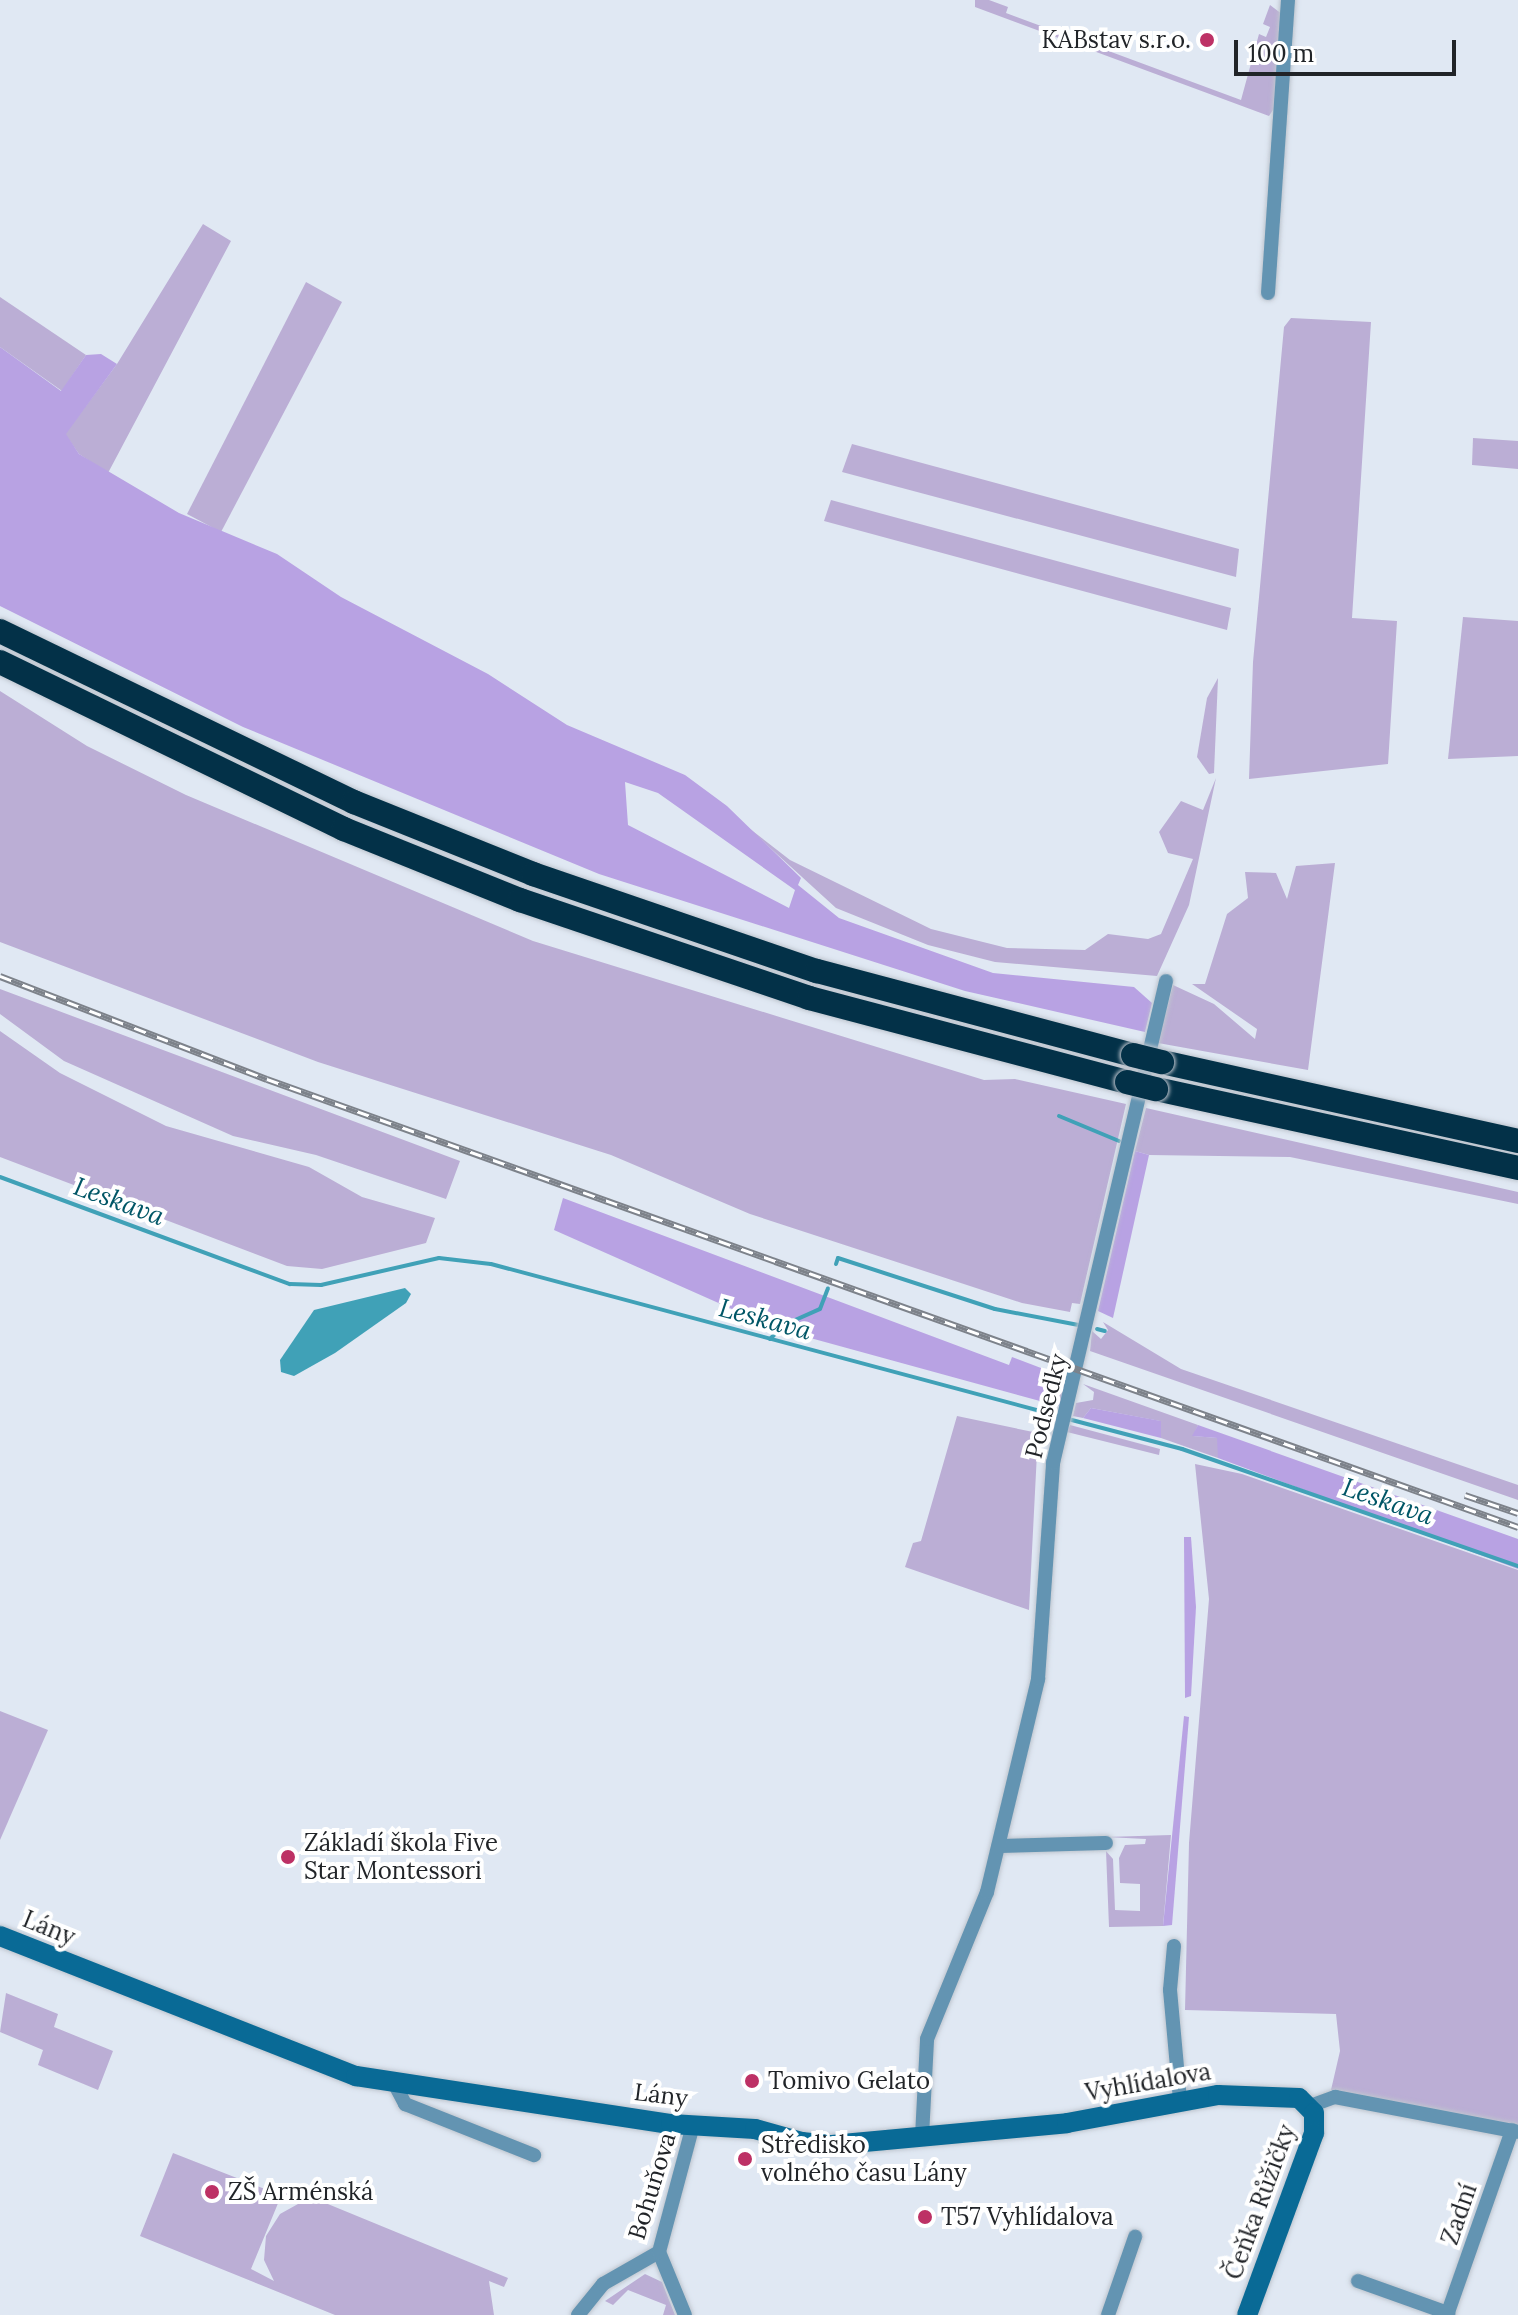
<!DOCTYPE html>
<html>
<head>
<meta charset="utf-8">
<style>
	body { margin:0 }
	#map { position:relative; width:1518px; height:2315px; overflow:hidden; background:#e0e8f3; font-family:Lora,serif }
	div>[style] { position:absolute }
	.green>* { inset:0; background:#bbaed5 }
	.forest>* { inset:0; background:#b8a2e3 }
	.water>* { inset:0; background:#40a1b7 }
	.stream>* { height:4px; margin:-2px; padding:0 2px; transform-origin:2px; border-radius:2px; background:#40a1b7 }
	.roads { filter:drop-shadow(0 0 2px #bec5ce) drop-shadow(0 0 2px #bec5ce) }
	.street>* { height:14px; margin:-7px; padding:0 7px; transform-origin:7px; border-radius:7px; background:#6394b2 }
	.secondary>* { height:20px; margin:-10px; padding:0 10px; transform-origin:10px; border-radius:10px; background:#096a96 }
	.highway>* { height:24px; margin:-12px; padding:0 12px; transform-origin:12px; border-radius:12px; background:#033148 }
	.rail>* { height:7px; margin-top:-3.5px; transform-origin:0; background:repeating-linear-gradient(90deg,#fff 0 12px,#7d828a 0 24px); box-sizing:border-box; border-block:2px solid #7d828a }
	.bridges { filter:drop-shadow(0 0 2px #bec5ce) drop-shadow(0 0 2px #bec5ce) }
	.highway-bridge>* { height:24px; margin:-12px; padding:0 12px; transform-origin:12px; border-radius:12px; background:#033148 }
	.dots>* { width:22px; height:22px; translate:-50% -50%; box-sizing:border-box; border:4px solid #fff; border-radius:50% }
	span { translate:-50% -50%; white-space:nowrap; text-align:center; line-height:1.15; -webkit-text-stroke:8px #fff; paint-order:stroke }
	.poi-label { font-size:24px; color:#212428 }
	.right { translate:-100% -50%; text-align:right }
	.left { translate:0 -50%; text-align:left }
	.street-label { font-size:24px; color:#212428 }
	.water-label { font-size:26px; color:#005666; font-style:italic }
	.scale { position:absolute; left:1234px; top:40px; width:222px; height:36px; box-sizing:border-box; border:4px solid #212428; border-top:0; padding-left:10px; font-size:24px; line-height:28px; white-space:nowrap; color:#212428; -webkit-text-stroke:6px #fff; paint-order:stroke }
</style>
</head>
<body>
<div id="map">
	<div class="green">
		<i style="clip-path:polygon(975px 0,989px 0,1008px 7px,1006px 13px,1241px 100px,1259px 34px,1266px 37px,1270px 27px,1263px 24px,1270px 5px,1282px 14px,1275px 107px,1269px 116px,975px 7px)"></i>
		<i style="clip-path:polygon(203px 224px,231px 241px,108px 473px,79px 454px,65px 434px,117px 364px)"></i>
		<i style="clip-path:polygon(306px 282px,342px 302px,221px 532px,187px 514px)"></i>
		<i style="clip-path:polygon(0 297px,86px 355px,62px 391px,0 347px)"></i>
		<i style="clip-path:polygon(1291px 318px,1371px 322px,1352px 618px,1397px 621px,1388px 764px,1249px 779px,1253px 662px,1284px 327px)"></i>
		<i style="clip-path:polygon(1473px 438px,1518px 441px,1518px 469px,1472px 465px)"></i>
		<i style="clip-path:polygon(852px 444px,1239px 549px,1236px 577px,842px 472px)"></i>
		<i style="clip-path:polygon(831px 500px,1231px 608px,1227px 630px,824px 521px)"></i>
		<i style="clip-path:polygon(1463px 617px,1518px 621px,1518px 756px,1448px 759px)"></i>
		<i style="clip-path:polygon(1218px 678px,1214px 773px,1209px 774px,1197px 757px,1207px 698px)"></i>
		<i style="clip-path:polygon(0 691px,87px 746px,186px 795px,533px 941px,984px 1080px,1015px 1079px,1126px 1104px,1080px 1304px,1072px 1303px,1070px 1312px,1022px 1303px,750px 1214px,611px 1155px,318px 1062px,0 942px)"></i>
		<i style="clip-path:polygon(1216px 778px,1189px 905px,1157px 976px,995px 962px,928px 945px,836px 908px,745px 825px,790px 860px,931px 929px,1007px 948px,1085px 950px,1108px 934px,1148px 939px,1161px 934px,1193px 859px,1168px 853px,1159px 832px,1181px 801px,1203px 810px)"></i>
		<i style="clip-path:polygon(1335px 863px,1308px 1070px,1158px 1043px,1173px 985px,1214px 1004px,1255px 1039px,1257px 1029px,1192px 984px,1205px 984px,1227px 914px,1248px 898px,1245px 872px,1276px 873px,1287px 899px,1296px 866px)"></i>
		<i style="clip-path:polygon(0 989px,460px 1161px,446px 1199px,316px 1155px,233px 1136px,64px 1061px,0 1014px)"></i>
		<i style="clip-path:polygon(0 1031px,60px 1073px,166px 1126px,309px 1167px,362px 1197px,435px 1218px,426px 1243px,322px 1269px,287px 1266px,0 1157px)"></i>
		<i style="clip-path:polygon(1146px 1108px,1518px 1192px,1518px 1204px,1290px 1157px,1149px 1155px,1135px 1151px)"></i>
		<i style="clip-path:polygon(1103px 1322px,1181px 1369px,1518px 1485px,1518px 1500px,1090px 1351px,1092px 1331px,1101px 1339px,1108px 1330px)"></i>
		<i style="clip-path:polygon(1083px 1384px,1198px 1425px,1193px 1436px,1218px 1438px,1218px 1458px,1161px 1438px,1160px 1421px,1091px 1408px,1083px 1418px,1073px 1416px,1076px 1403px,1093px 1400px,1094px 1392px)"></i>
		<i style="clip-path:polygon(957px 1416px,1038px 1433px,1029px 1610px,905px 1567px,913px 1543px,921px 1541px)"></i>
		<i style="clip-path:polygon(1070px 1425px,1160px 1449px,1159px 1455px,1067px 1432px)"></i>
		<i style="clip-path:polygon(1195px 1464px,1242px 1474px,1518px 1570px,1518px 2127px,1331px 2090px,1340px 2051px,1336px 2014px,1185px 2010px,1189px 1843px,1209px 1599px)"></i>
		<i style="clip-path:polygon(0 1711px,48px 1730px,0 1840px)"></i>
		<i style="clip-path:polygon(1171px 1835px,1163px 1926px,1109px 1927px,1106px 1851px,1113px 1859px,1115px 1910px,1140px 1911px,1140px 1884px,1120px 1883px,1119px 1858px,1125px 1845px,1145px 1844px,1146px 1839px,1106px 1837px)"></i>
		<i style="clip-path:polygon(6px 1993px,58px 2014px,54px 2027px,113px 2051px,98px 2090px,38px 2065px,43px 2050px,0 2032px)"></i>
		<i style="clip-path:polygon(evenodd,173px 2153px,280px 2195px,284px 2186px,508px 2278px,504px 2287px,489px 2281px,494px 2315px,335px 2315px,140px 2236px,173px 2153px,281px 2196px,298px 2204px,280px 2214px,266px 2236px,264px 2260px,274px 2281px,251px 2269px,281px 2196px)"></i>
		<i style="clip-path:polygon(645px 2274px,662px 2282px,675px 2315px,663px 2315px,666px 2305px,628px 2290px,613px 2305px,605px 2301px)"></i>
	</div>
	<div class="forest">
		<i style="clip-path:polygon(evenodd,0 347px,61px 391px,86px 355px,101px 354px,117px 364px,66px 434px,79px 454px,179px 513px,277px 554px,341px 597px,488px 674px,567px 725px,685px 775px,727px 806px,801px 878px,798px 885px,839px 918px,993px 973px,1134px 987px,1152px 1003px,1145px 1032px,965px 991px,599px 874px,243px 727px,0 606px,0 347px,625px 782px,658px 793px,795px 890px,789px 908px,628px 825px,625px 782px)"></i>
		<i style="clip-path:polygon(1135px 1151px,1149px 1155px,1113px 1318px,1098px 1311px)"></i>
		<i style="clip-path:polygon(563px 1198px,1009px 1365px,1012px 1357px,1070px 1379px,1062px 1407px,763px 1325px,752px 1310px,732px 1309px,554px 1230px)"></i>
		<i style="clip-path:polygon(1091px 1408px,1161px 1421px,1161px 1438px,1083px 1418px)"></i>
		<i style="clip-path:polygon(1198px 1425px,1518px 1539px,1518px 1569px,1218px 1458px,1217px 1438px,1192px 1436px)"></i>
		<i style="clip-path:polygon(1184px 1537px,1191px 1537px,1196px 1607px,1191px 1696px,1185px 1698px)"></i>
		<i style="clip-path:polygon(1184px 1716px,1189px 1717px,1172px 1925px,1163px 1926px)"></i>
	</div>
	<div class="water">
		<i style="clip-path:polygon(405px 1288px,411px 1294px,406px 1303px,335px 1353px,294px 1376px,281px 1372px,280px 1360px,314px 1310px)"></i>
	</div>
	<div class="stream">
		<i style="left:1059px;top:1116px;width:65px;rotate:22.6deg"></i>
		<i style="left:0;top:1177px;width:309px;rotate:20.3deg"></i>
		<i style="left:290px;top:1284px;width:31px;rotate:2deg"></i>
		<i style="left:321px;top:1285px;width:121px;rotate:-12.9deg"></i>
		<i style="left:439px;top:1258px;width:52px;rotate:6.6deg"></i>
		<i style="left:491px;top:1264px;width:588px;rotate:14.98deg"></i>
		<i style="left:836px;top:1264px;width:6px;rotate:-72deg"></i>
		<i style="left:838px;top:1258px;width:165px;rotate:18deg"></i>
		<i style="left:995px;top:1309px;width:85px;rotate:10.9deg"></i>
		<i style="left:1097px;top:1329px;width:8px;rotate:14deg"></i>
		<i style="left:770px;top:1339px;width:20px;rotate:-45deg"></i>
		<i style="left:784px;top:1325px;width:39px;rotate:-24deg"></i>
		<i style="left:820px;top:1309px;width:22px;rotate:-69deg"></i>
		<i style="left:1068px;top:1419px;width:118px;rotate:14.7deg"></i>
		<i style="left:1182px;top:1449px;width:356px;rotate:19.2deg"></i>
	</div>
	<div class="roads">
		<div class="street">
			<i style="left:1268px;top:293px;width:294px;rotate:-86.1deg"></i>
			<i style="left:999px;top:1846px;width:107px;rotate:-1.6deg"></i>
			<i style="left:1174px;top:1946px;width:44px;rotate:95.2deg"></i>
			<i style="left:1170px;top:1990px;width:110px;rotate:84.8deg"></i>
			<i style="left:394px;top:2083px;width:24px;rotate:62deg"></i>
			<i style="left:405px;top:2104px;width:139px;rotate:21.6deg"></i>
			<i style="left:1310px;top:2106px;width:27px;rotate:-20deg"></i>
			<i style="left:1335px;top:2097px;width:186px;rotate:10.8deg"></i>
			<i style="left:922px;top:2136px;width:97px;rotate:-87deg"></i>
			<i style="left:927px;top:2039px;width:159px;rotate:-67.8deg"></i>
			<i style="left:987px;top:1892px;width:219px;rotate:-76.5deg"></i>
			<i style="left:1038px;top:1679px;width:217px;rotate:-86deg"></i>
			<i style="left:1053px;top:1463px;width:495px;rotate:-76.8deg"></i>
			<i style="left:659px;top:2252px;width:68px;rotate:67.6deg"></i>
			<i style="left:1358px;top:2281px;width:96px;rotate:19.6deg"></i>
			<i style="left:578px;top:2315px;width:40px;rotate:-51deg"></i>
			<i style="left:603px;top:2284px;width:64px;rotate:-29.7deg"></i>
			<i style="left:659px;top:2252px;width:131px;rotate:-75deg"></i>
			<i style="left:1108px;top:2315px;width:83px;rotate:-70.9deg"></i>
			<i style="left:1447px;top:2315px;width:196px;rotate:-70.6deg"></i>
		</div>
		<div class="secondary">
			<i style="left:0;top:1936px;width:383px;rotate:21.5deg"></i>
			<i style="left:356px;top:2076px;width:319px;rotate:8.7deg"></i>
			<i style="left:671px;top:2124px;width:84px;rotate:3.4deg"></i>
			<i style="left:755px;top:2129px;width:49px;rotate:15.5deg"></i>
			<i style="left:802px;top:2142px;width:30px;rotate:6deg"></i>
			<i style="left:832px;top:2145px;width:236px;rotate:-5.3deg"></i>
			<i style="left:1067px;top:2123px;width:154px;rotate:-10.5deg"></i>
			<i style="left:1218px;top:2095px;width:81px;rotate:2.1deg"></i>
			<i style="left:1299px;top:2098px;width:21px;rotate:45deg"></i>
			<i style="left:1314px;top:2113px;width:20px;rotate:90deg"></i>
			<i style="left:1314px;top:2133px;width:194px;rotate:110.2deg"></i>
		</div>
		<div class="highway">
			<i style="left:0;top:631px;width:393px;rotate:25.8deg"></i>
			<i style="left:354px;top:802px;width:193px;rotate:21.9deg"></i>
			<i style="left:533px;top:874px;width:300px;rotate:18.9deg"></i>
			<i style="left:817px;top:971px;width:327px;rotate:14.9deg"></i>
			<i style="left:0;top:662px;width:382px;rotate:25.9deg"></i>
			<i style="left:344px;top:829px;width:190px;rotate:22deg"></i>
			<i style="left:520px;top:900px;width:305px;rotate:18.7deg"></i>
			<i style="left:809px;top:998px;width:329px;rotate:14.8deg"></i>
			<i style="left:1162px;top:1062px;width:365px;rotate:12.5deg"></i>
			<i style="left:1156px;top:1089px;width:371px;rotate:12.3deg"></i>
		</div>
	</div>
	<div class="rail">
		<i style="left:0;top:976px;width:286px;rotate:21.1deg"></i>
		<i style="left:267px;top:1079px;width:1329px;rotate:19.7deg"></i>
		<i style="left:1465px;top:1495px;width:56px;rotate:18.8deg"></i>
	</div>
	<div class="bridges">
		<div class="highway-bridge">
			<i style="left:1133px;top:1055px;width:30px;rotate:14deg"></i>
			<i style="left:1127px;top:1082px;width:30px;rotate:14deg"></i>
		</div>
	</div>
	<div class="dots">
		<i style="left:1207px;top:40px;background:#bd3165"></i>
		<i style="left:288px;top:1857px;background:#bd3165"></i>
		<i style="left:752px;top:2081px;background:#bd3165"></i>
		<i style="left:745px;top:2159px;background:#bd3165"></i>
		<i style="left:212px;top:2192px;background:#bd3165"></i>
		<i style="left:925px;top:2217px;background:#bd3165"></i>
	</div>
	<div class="poi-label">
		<span class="right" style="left:1191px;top:40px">KABstav s.r.o.</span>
		<span class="left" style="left:304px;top:1857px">Základí škola Five<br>Star Montessori</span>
		<span class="left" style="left:768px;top:2081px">Tomivo Gelato</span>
		<span class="left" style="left:761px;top:2159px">Středisko<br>volného času Lány</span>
		<span class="left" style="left:228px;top:2192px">ZŠ Arménská</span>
		<span class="left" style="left:941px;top:2217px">T57 Vyhlídalova</span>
	</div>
	<div class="street-label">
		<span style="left:1046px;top:1406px;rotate:-76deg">Podsedky</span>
		<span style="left:49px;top:1928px;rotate:22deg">Lány</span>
		<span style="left:1148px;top:2082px;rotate:-10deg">Vyhlídalova</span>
		<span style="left:661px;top:2095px;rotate:7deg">Lány</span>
		<span style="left:652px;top:2186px;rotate:-73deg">Bohuňova</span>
		<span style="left:1260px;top:2202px;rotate:-70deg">Čeňka Růžičky</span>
		<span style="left:1459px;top:2214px;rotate:-71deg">Zadní</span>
	</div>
	<div class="water-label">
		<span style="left:119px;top:1201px;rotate:20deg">Leskava</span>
		<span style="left:765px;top:1319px;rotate:15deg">Leskava</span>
		<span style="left:1388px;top:1501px;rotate:19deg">Leskava</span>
	</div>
	<div class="scale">100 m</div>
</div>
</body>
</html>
